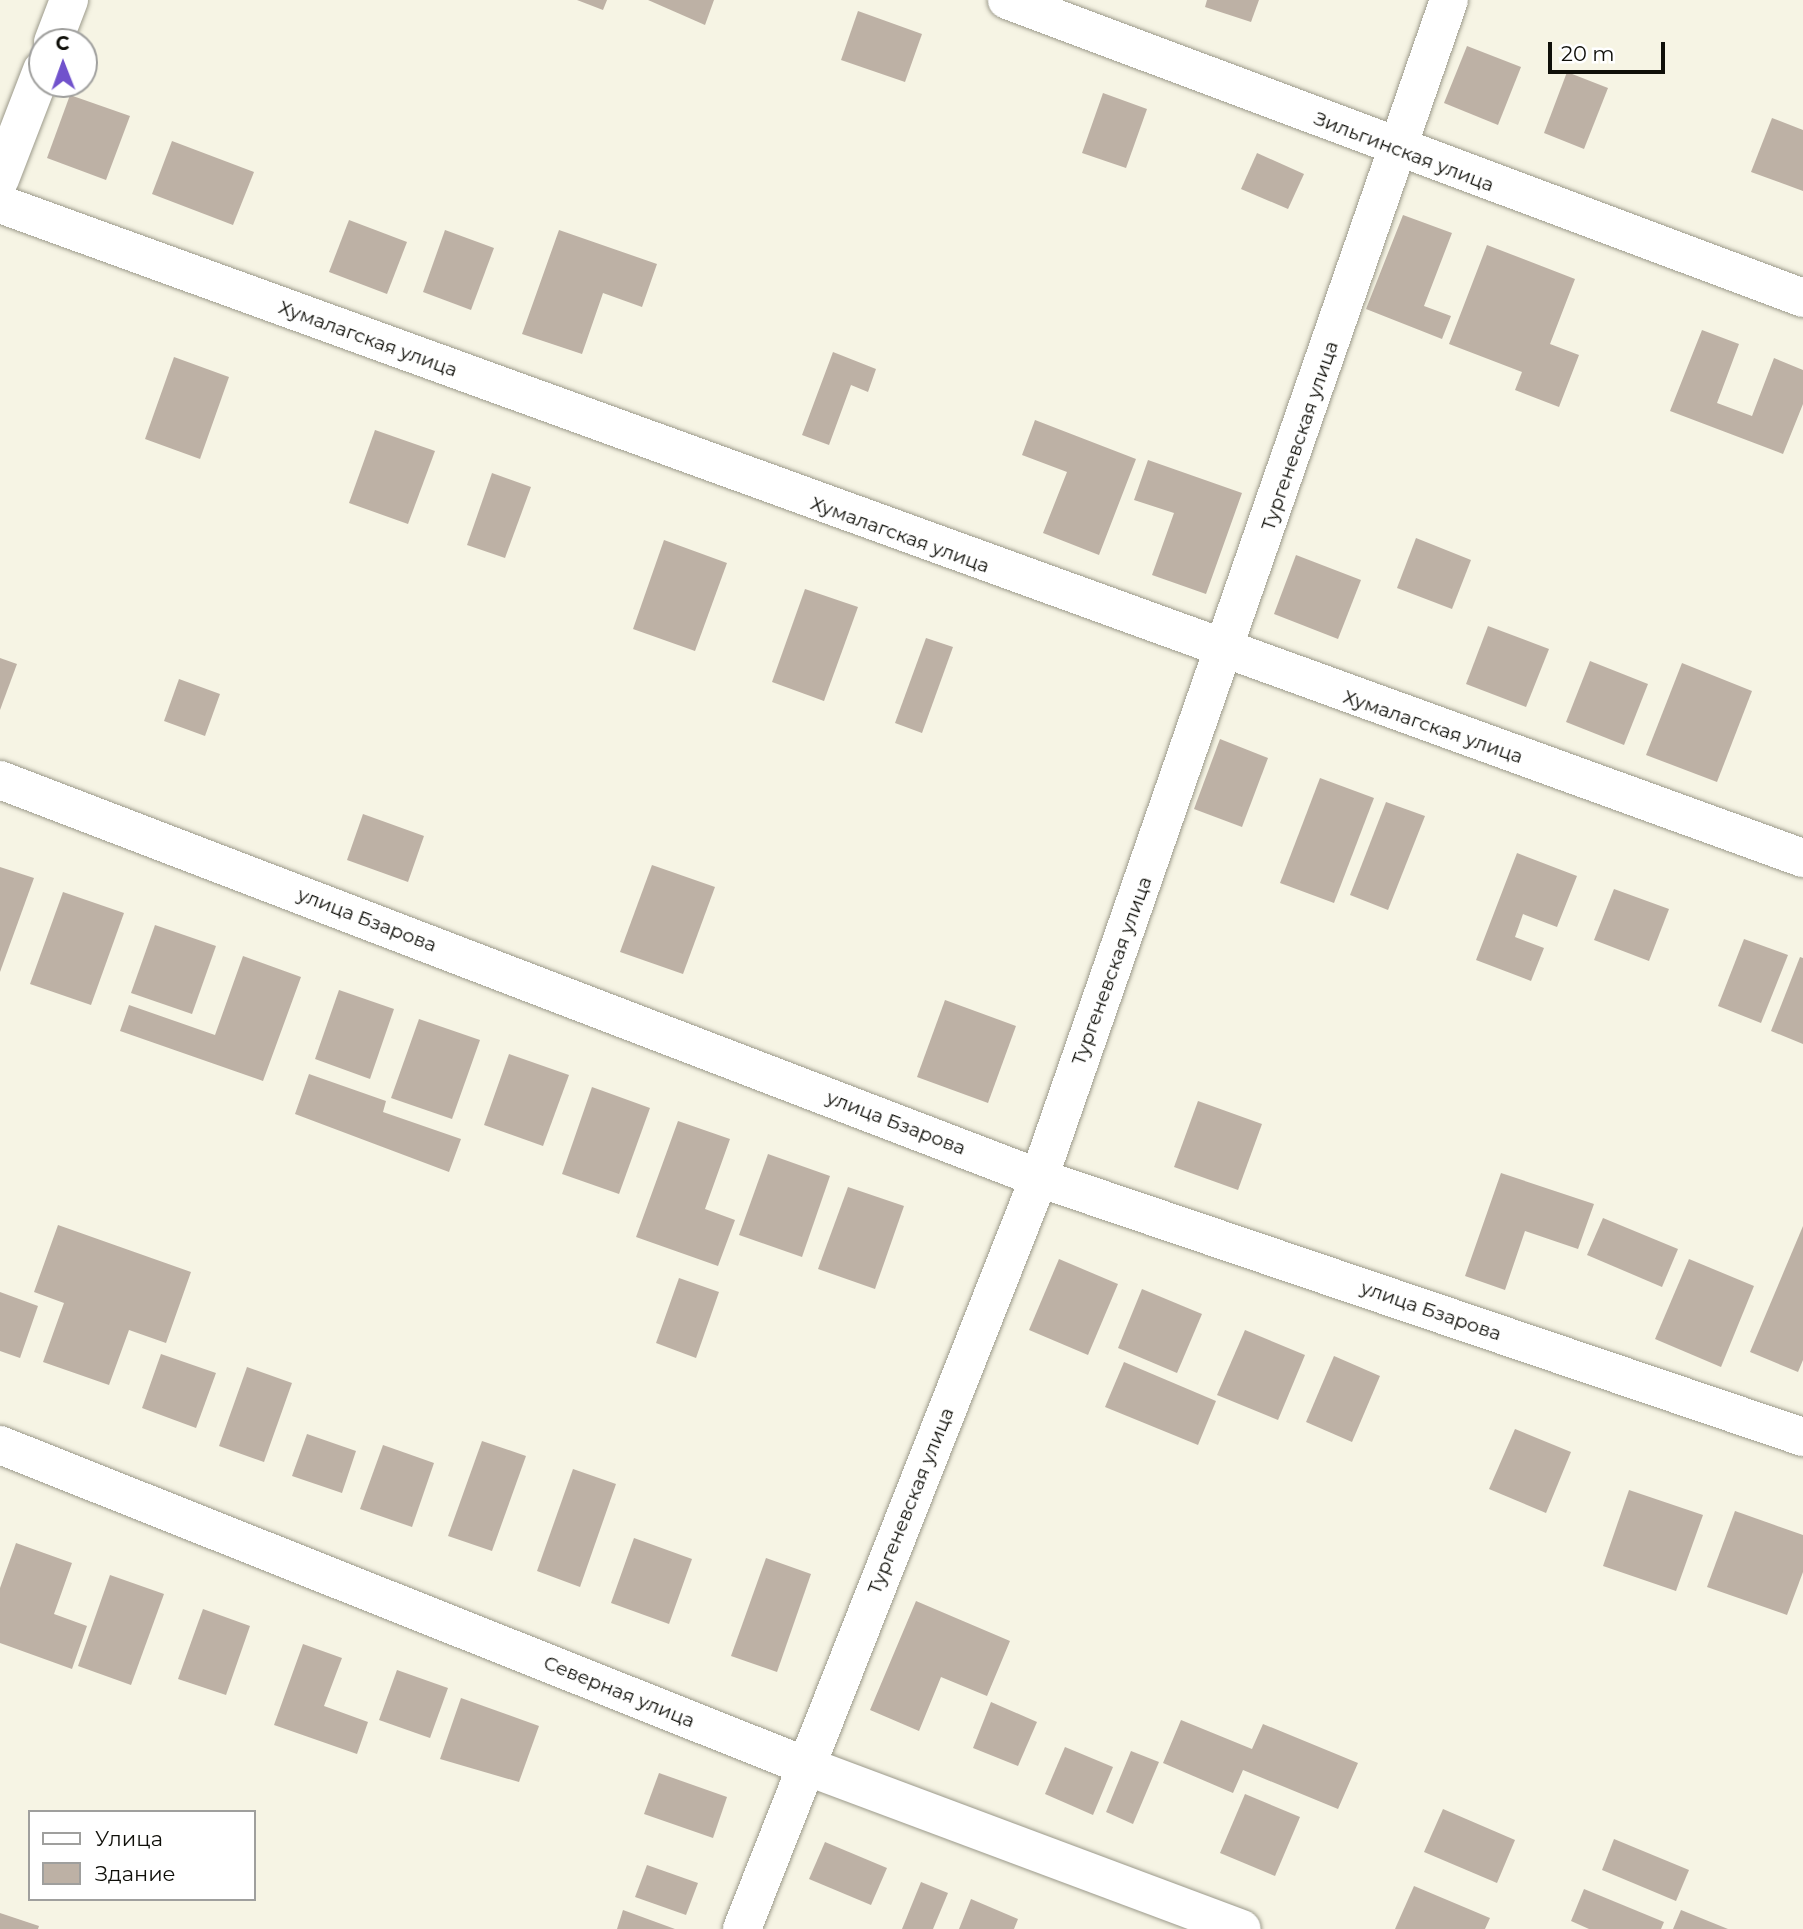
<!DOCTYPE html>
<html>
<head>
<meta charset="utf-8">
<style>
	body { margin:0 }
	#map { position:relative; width:1803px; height:1929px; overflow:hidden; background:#f6f4e4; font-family:Montserrat,sans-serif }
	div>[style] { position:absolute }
	.building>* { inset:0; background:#bdb1a5 }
	.roads { filter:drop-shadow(0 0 2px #9c9a8b) drop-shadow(0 0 2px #9c9a8b) }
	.minor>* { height:38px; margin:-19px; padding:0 19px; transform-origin:19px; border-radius:19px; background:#fff }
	span { translate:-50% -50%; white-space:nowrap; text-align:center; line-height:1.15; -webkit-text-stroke:7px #fff; paint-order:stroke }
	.street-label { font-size:19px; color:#0f0f09 }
	.legend { position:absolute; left:28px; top:1810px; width:228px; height:91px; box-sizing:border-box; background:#fff; border:2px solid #9f9f9d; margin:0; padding:9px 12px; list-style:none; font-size:21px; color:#0f0f09 }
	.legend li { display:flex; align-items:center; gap:14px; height:35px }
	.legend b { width:35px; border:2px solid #9f9f9d }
	.north { position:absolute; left:28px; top:28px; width:70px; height:70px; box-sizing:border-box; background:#fff; border:2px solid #9f9f9d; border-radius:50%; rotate:359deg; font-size:19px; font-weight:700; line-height:28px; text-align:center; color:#0f0f09 }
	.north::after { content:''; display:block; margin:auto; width:24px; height:32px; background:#7152cc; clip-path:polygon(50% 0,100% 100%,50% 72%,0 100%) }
	.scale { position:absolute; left:1548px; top:42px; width:117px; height:32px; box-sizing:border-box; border:4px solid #0f0f09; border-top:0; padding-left:9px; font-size:21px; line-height:24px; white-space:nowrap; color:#0f0f09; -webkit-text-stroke:5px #fff; paint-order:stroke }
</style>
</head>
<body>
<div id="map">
	<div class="building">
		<i style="clip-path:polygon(577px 0,607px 0,603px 10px)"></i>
		<i style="clip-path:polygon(648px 0,714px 0,705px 25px)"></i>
		<i style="clip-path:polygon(1207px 0,1259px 0,1251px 22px,1205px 7px)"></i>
		<i style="clip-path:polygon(858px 11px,922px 34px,905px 82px,841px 60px)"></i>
		<i style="clip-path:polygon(1467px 46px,1521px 67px,1498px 125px,1444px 103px)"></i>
		<i style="clip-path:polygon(1567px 72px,1608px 88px,1584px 149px,1544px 133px)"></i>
		<i style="clip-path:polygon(1103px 93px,1147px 109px,1126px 168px,1082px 153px)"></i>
		<i style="clip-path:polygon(70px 95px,130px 116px,106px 180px,47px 158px)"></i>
		<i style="clip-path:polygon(1772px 118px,1803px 130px,1803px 191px,1751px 172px)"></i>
		<i style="clip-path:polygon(172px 141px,254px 172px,233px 225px,152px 194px)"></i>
		<i style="clip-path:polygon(1257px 153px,1304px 174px,1288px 209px,1241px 189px)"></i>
		<i style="clip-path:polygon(1403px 215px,1452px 233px,1424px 306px,1451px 316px,1442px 339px,1366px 309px)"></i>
		<i style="clip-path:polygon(349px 220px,407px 242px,387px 294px,329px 272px)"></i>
		<i style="clip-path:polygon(445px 230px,494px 248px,471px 310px,423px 292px)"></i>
		<i style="clip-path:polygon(559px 230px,657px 264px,642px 307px,603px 293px,582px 354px,522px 334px)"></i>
		<i style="clip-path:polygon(1487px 245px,1575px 279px,1550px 344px,1579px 355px,1559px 407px,1515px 390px,1522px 372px,1449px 344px)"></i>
		<i style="clip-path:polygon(1702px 330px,1739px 344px,1717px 403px,1752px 416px,1774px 358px,1803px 370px,1803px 404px,1783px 454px,1670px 411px)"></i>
		<i style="clip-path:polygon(833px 352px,876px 369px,868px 392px,851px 385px,829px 445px,802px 435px)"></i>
		<i style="clip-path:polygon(174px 357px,229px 377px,200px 459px,145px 439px)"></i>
		<i style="clip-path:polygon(1035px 420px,1136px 459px,1099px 555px,1043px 533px,1067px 472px,1022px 455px)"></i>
		<i style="clip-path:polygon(375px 430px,435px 451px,408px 524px,349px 503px)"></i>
		<i style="clip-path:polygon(1148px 460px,1242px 493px,1206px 594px,1152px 575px,1174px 513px,1134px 500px)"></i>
		<i style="clip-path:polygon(492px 473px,531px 487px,505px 558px,467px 545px)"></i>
		<i style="clip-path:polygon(1416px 538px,1471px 560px,1452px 609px,1397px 588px)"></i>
		<i style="clip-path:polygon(664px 540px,727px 563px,695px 651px,633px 629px)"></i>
		<i style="clip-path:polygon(1296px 555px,1361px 580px,1338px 639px,1274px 614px)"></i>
		<i style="clip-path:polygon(805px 589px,858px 607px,824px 701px,772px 682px)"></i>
		<i style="clip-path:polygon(1488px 626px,1549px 649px,1526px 707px,1466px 684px)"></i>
		<i style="clip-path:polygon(926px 638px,953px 647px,922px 733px,895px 723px)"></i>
		<i style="clip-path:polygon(0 658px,17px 664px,0 710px)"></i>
		<i style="clip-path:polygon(1590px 661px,1648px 684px,1624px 745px,1566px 722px)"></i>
		<i style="clip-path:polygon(1682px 663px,1752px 691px,1717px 782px,1646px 755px)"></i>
		<i style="clip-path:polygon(179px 679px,220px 694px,205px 736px,164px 721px)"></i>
		<i style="clip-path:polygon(1220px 739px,1268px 758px,1242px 827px,1194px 809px)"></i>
		<i style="clip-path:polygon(1320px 778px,1374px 798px,1334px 903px,1280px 883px)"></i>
		<i style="clip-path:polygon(1386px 802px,1425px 816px,1388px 910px,1350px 895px)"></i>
		<i style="clip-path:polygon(363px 814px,424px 836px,408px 882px,347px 860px)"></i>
		<i style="clip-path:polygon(1517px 853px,1577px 876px,1557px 927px,1523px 914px,1515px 937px,1544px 948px,1531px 981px,1476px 960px)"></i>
		<i style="clip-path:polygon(652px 865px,715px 887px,683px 974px,620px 952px)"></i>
		<i style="clip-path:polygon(0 867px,34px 878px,0 972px)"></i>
		<i style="clip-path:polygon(1614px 889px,1669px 909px,1649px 961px,1594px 940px)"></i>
		<i style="clip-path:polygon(63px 892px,124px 913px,91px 1005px,30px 984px)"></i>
		<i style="clip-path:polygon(155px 925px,216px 946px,192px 1014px,131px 993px)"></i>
		<i style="clip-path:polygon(1744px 939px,1788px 955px,1761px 1023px,1718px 1006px)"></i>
		<i style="clip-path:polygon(243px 956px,301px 977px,263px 1081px,120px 1031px,129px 1005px,215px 1035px)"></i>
		<i style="clip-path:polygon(1800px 957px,1803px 958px,1803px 1044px,1771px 1031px)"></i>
		<i style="clip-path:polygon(339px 990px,394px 1009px,370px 1079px,315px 1059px)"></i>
		<i style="clip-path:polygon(945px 1000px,1016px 1026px,988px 1103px,917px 1077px)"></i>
		<i style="clip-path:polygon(419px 1019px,480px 1040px,452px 1119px,391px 1098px)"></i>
		<i style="clip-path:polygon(509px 1054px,569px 1075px,543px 1146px,484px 1125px)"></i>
		<i style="clip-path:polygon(309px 1074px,386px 1101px,383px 1112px,461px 1139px,449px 1172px,295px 1114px)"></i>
		<i style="clip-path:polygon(592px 1087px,650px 1108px,619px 1194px,562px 1174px)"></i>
		<i style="clip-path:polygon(1198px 1101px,1262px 1124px,1238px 1190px,1174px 1167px)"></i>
		<i style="clip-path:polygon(678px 1121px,730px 1139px,705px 1209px,735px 1220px,718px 1266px,636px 1237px)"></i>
		<i style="clip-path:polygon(768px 1154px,830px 1176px,802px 1257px,739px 1235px)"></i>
		<i style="clip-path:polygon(1501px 1173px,1594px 1204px,1578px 1249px,1525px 1231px,1505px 1290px,1465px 1276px)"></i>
		<i style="clip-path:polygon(848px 1187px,904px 1206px,875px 1289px,818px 1269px)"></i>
		<i style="clip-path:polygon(1603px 1218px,1678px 1249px,1662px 1287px,1587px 1255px)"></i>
		<i style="clip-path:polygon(58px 1225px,191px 1272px,166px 1343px,129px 1330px,109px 1385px,43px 1362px,64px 1303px,34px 1292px)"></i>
		<i style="clip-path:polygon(1803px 1226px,1803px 1360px,1798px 1372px,1750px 1352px)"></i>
		<i style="clip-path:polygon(1059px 1259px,1118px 1284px,1088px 1355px,1029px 1330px)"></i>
		<i style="clip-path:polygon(1689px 1259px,1754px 1286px,1721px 1367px,1655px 1339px)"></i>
		<i style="clip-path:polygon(679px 1278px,719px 1292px,696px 1358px,656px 1343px)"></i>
		<i style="clip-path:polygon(1142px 1289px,1202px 1314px,1177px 1373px,1118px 1348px)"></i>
		<i style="clip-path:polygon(0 1292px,38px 1306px,20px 1358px,0 1351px)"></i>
		<i style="clip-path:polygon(1245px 1330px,1305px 1355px,1278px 1420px,1217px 1395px)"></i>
		<i style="clip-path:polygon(161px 1354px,216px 1373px,196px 1428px,142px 1408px)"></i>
		<i style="clip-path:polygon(1334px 1356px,1380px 1376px,1352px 1442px,1306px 1422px)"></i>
		<i style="clip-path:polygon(1124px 1362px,1216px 1401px,1198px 1445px,1105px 1407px)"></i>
		<i style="clip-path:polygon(247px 1367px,292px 1383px,264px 1462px,219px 1446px)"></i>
		<i style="clip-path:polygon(1515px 1429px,1571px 1452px,1546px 1513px,1489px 1489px)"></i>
		<i style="clip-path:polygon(307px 1434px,356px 1451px,342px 1493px,292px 1476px)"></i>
		<i style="clip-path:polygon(482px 1441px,526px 1456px,492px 1551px,448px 1536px)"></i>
		<i style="clip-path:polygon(383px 1445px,434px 1463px,412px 1527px,360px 1509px)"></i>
		<i style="clip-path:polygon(573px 1469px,616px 1484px,580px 1587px,537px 1571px)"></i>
		<i style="clip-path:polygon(1629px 1490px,1703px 1515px,1676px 1591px,1603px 1566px)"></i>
		<i style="clip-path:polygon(1735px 1511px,1803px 1535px,1803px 1572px,1787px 1615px,1707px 1587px)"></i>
		<i style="clip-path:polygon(634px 1538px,692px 1559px,669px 1624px,611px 1603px)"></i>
		<i style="clip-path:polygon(16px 1543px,72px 1563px,54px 1614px,87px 1626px,72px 1669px,0 1643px,0 1588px)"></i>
		<i style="clip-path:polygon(766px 1558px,811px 1574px,777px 1672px,731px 1656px)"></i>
		<i style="clip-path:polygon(110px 1575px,164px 1594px,131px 1685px,78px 1666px)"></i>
		<i style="clip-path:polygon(916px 1601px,1010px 1641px,987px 1696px,941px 1677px,919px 1731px,870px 1710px)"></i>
		<i style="clip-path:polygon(203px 1609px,250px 1626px,226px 1695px,178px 1679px)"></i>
		<i style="clip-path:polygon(303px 1644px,342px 1658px,324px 1706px,368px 1722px,357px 1754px,274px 1725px)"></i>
		<i style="clip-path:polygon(397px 1670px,448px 1688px,430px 1738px,379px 1720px)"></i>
		<i style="clip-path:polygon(461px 1698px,539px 1726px,519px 1782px,440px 1759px)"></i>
		<i style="clip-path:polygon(991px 1702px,1037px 1722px,1018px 1766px,973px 1748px)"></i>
		<i style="clip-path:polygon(1181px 1720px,1252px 1749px,1263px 1724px,1358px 1763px,1338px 1809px,1243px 1770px,1233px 1793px,1163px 1763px)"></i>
		<i style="clip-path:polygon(1065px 1747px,1113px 1767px,1093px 1815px,1045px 1794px)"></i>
		<i style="clip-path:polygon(1131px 1751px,1159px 1762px,1133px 1824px,1106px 1812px)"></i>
		<i style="clip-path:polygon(659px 1773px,727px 1797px,713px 1838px,644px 1814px)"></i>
		<i style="clip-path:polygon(1245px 1794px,1300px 1817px,1275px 1876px,1220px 1853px)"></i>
		<i style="clip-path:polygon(1443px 1809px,1515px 1840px,1497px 1883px,1424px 1852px)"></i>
		<i style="clip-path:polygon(1614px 1839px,1689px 1870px,1676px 1901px,1602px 1870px)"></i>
		<i style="clip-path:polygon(825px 1842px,887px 1868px,871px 1905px,809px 1879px)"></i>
		<i style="clip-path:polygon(647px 1865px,698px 1883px,686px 1915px,635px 1897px)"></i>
		<i style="clip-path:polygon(921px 1882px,948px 1893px,933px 1929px,902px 1929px)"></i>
		<i style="clip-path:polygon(1414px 1886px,1490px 1918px,1485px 1929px,1395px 1929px)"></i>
		<i style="clip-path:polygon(1584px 1889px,1664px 1922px,1661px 1929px,1589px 1929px,1571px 1921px)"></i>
		<i style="clip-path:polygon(971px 1899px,1018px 1919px,1014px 1929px,959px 1929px)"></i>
		<i style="clip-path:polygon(623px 1910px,675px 1929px,617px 1929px)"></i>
		<i style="clip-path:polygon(1681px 1910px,1728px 1929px,1673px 1929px)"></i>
		<i style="clip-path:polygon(0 1913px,39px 1926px,38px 1929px,0 1929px)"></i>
	</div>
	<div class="roads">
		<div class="minor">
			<i style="left:1007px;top:0;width:850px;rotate:20.52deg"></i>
			<i style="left:53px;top:42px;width:45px;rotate:-69.1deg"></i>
			<i style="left:0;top:179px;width:117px;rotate:-68.9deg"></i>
			<i style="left:0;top:204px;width:1918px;rotate:19.94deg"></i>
			<i style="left:0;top:780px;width:1113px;rotate:20.96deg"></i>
			<i style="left:1039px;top:1178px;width:807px;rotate:18.73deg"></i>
			<i style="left:0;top:1445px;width:868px;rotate:21.72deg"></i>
			<i style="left:806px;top:1766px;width:465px;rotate:20.5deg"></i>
			<i style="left:742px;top:1929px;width:808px;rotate:-68.42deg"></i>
			<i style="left:1039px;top:1178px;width:1247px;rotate:-70.81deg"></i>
		</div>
	</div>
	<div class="street-label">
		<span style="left:1404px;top:152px;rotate:21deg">Зильгинская улица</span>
		<span style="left:368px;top:339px;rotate:20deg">Хумалагская улица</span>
		<span style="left:1300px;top:436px;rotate:-71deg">Тургеневская улица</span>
		<span style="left:900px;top:535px;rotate:20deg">Хумалагская улица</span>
		<span style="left:1433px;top:727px;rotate:19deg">Хумалагская улица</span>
		<span style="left:367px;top:920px;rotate:21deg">улица Бзарова</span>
		<span style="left:1112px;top:971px;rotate:-70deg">Тургеневская улица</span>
		<span style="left:896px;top:1123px;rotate:21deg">улица Бзарова</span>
		<span style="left:1431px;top:1311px;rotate:19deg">улица Бзарова</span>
		<span style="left:911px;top:1501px;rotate:-68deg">Тургеневская улица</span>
		<span style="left:619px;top:1692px;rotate:22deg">Северная улица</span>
	</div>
	<ul class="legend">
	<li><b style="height:9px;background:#fff"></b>Улица</li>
	<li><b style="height:19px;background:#bdb1a5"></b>Здание</li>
	</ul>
	<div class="north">С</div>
	<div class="scale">20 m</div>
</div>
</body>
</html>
